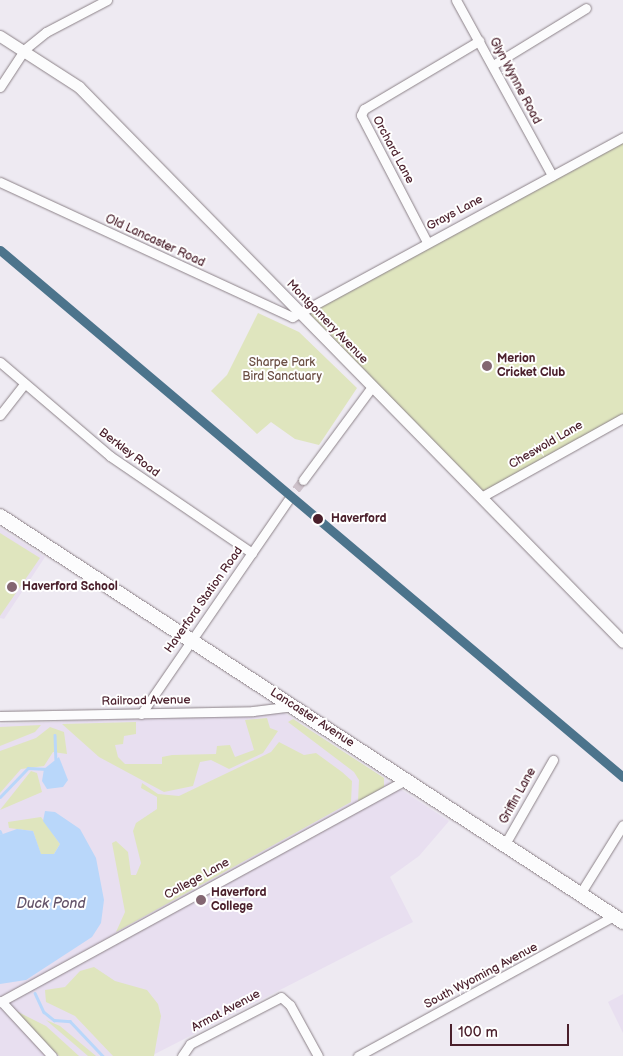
<!DOCTYPE html>
<html>
<head>
<meta charset="utf-8">
<style>
	body { margin:0 }
	#map { position:relative; width:623px; height:1056px; overflow:hidden; background:#eeeaf2; font-family:"Balsamiq Sans",sans-serif }
	div>[style] { position:absolute }
	.built>* { inset:0; background:#e8dff0 }
	.green>* { inset:0; background:#dfe5be }
	.water>* { inset:0; background:#b9d7fa }
	.stream>* { height:2.5px; margin:-1.25px; padding:0 1.25px; transform-origin:1.25px; border-radius:1.25px; background:#b9d7fa }
	.minor-tunnel>* { height:9px; margin-top:-4.5px; transform-origin:0; background:repeating-linear-gradient(90deg,#cdc1ca 0 9px,transparent 0 13.5px) }
	.roads { filter:drop-shadow(0 0 1px #8c8288) drop-shadow(0 0 1px #8c8288) }
	.minor>* { height:9px; margin:-4.5px; padding:0 4.5px; transform-origin:4.5px; border-radius:4.5px; background:#fcfcfd }
	.major>* { height:11px; margin:-5.5px; padding:0 5.5px; transform-origin:5.5px; border-radius:5.5px; background:#fcfcfd }
	.highway>* { height:14px; margin:-7px; padding:0 7px; transform-origin:7px; border-radius:7px; background:#fcfcfd }
	.rail-1>* { height:9px; margin:-4.5px; padding:0 4.5px; transform-origin:4.5px; border-radius:4.5px; background:#4c748c }
	.dots>* { width:14px; height:14px; translate:-50% -50%; box-sizing:border-box; border:2px solid #fff; border-radius:50% }
	span { translate:-50% -50%; white-space:nowrap; text-align:center; line-height:1.15; -webkit-text-stroke:4px #fff; paint-order:stroke }
	.street-label { font-size:12px; color:#4a1f2b }
	.poi-label { font-size:12px; color:#4a1f2b; font-weight:700 }
	.left { translate:0 -50%; text-align:left }
	.park-label { font-size:12px; color:#6c5045 }
	.stop-label { font-size:12px; color:#4a1f2b; font-weight:700 }
	.water-label { font-size:14px; color:#64546a; font-style:italic }
	.scale { position:absolute; left:450px; top:1024px; width:119px; height:22px; box-sizing:border-box; border:2px solid #4a1f2b; border-top:0; padding-left:6px; font-size:15px; line-height:18px; white-space:nowrap; color:#4a1f2b; -webkit-text-stroke:4px #fff; paint-order:stroke }
</style>
</head>
<body>
<div id="map">
	<div class="built">
		<i style="clip-path:polygon(0 528px,45px 557px,4px 619px,0 618px)"></i>
		<i style="clip-path:polygon(283px 712px,449px 821px,419px 856px,390px 877px,413px 922px,151px 1056px,0 1056px,0 724px)"></i>
		<i style="clip-path:polygon(623px 994px,623px 1033px,608px 1002px)"></i>
	</div>
	<div class="green">
		<i style="clip-path:polygon(623px 138px,623px 417px,483px 496px,300px 314px)"></i>
		<i style="clip-path:polygon(258px 313px,299px 332px,357px 388px,319px 445px,295px 439px,271px 422px,257px 434px,211px 391px,227px 375px)"></i>
		<i style="clip-path:polygon(0 533px,40px 558px,0 616px)"></i>
		<i style="clip-path:polygon(267px 718px,270px 728px,278px 731px,263px 753px,229px 769px,211px 760px,200px 762px,193px 786px,164px 792px,99px 757px,62px 724px,136px 722px,136px 734px,124px 736px,123px 744px,115px 745px,118px 757px,125px 764px,162px 764px,162px 757px,172px 755px,216px 754px,217px 746px,230px 745px,235px 757px,254px 750px,245px 720px)"></i>
		<i style="clip-path:polygon(293px 719px,384px 778px,384px 787px,358px 802px,359px 780px,354px 772px,288px 722px)"></i>
		<i style="clip-path:polygon(41px 725px,35px 732px,0 746px,0 727px)"></i>
		<i style="clip-path:polygon(50px 727px,64px 732px,67px 754px,53px 752px,44px 766px,21px 769px,0 793px,0 751px,36px 738px)"></i>
		<i style="clip-path:polygon(279px 742px,304px 755px,316px 753px,342px 772px,352px 781px,351px 802px,116px 932px,125px 912px,112px 843px,116px 841px,128px 852px,131px 875px,136px 875px,141px 863px,133px 831px,136px 823px,157px 809px,157px 797px,141px 788px,142px 783px,158px 794px,179px 796px,271px 752px)"></i>
		<i style="clip-path:polygon(31px 771px,37px 773px,42px 792px,0 810px)"></i>
		<i style="clip-path:polygon(41px 817px,60px 844px,54px 854px,41px 855px,33px 831px,9px 828px,8px 822px)"></i>
		<i style="clip-path:polygon(94px 967px,115px 981px,147px 990px,158px 1004px,161px 1016px,154px 1056px,113px 1056px,75px 1016px,46px 1002px,45px 990px,65px 987px,80px 971px)"></i>
		<i style="clip-path:polygon(12px 1009px,46px 1026px,79px 1056px,59px 1056px)"></i>
		<i style="clip-path:polygon(46px 1020px,60px 1026px,96px 1056px,88px 1056px)"></i>
	</div>
	<div class="water">
		<i style="clip-path:polygon(59px 757px,68px 780px,63px 787px,47px 789px,42px 781px,44px 769px)"></i>
		<i style="clip-path:polygon(45px 811px,55px 812px,80px 829px,96px 858px,104px 900px,101px 923px,92px 937px,26px 980px,0 984px,0 835px,17px 829px,33px 831px,41px 854px,54px 854px,60px 844px,43px 821px)"></i>
	</div>
	<div class="stream">
		<i style="left:55px;top:735px;width:24px;rotate:88deg"></i>
		<i style="left:0;top:797px;width:40px;rotate:-46deg"></i>
		<i style="left:28px;top:768px;width:19px;rotate:3deg"></i>
		<i style="left:0;top:831px;width:2px;rotate:63deg"></i>
		<i style="left:35px;top:993px;width:21px;rotate:65deg"></i>
		<i style="left:44px;top:1012px;width:13px;rotate:39deg"></i>
		<i style="left:54px;top:1020px;width:16px;rotate:4deg"></i>
		<i style="left:70px;top:1021px;width:48px;rotate:46.7deg"></i>
	</div>
	<div class="minor-tunnel">
		<i style="left:288px;top:500px;width:25px;rotate:-53deg"></i>
	</div>
	<div class="roads">
		<div class="minor">
			<i style="left:456px;top:0;width:200px;rotate:61.3deg"></i>
			<i style="left:493px;top:65px;width:109px;rotate:-31.5deg"></i>
			<i style="left:0;top:87px;width:45px;rotate:-56.7deg"></i>
			<i style="left:25px;top:49px;width:27px;rotate:-39deg"></i>
			<i style="left:46px;top:32px;width:69px;rotate:-27.7deg"></i>
			<i style="left:0;top:182px;width:322px;rotate:24.8deg"></i>
			<i style="left:292px;top:317px;width:377px;rotate:-28.5deg"></i>
			<i style="left:427px;top:242px;width:143px;rotate:-117.5deg"></i>
			<i style="left:361px;top:115px;width:7px;rotate:-63deg"></i>
			<i style="left:364px;top:109px;width:134px;rotate:-30.6deg"></i>
			<i style="left:0;top:362px;width:145px;rotate:40.5deg"></i>
			<i style="left:110px;top:456px;width:172px;rotate:34.3deg"></i>
			<i style="left:0;top:415px;width:39px;rotate:-52deg"></i>
			<i style="left:303px;top:480px;width:114px;rotate:-53.5deg"></i>
			<i style="left:483px;top:496px;width:160px;rotate:-29.1deg"></i>
			<i style="left:141px;top:714px;width:260px;rotate:-55.5deg"></i>
			<i style="left:0;top:716px;width:253px;rotate:-1.1deg"></i>
			<i style="left:253px;top:711px;width:39px;rotate:-7deg"></i>
			<i style="left:505px;top:844px;width:97px;rotate:-60.3deg"></i>
			<i style="left:580px;top:894px;width:81px;rotate:-58.1deg"></i>
			<i style="left:1px;top:1001px;width:75px;rotate:47.2deg"></i>
			<i style="left:0;top:1002px;width:462px;rotate:-28.7deg"></i>
			<i style="left:182px;top:1056px;width:14px;rotate:-56deg"></i>
			<i style="left:190px;top:1044px;width:102px;rotate:-27.3deg"></i>
			<i style="left:281px;top:997px;width:12px;rotate:42deg"></i>
			<i style="left:290px;top:1005px;width:58px;rotate:61.2deg"></i>
			<i style="left:358px;top:1056px;width:292px;rotate:-28.7deg"></i>
		</div>
		<div class="major">
			<i style="left:0;top:36px;width:94px;rotate:32.8deg"></i>
			<i style="left:79px;top:87px;width:777px;rotate:45.57deg"></i>
		</div>
		<div class="highway">
			<i style="left:0;top:516px;width:744px;rotate:33.09deg"></i>
		</div>
	</div>
	<div class="rail-1">
		<i style="left:0;top:250px;width:816px;rotate:40.23deg"></i>
	</div>
	<div class="dots">
		<i style="left:487px;top:366px;background:#836671"></i>
		<i style="left:318px;top:519px;background:#4a1f2b"></i>
		<i style="left:12px;top:587px;background:#836671"></i>
		<i style="left:201px;top:900px;background:#836671"></i>
	</div>
	<div class="street-label">
		<span style="left:515px;top:81px;rotate:62deg">Glyn Wynne Road</span>
		<span style="left:393px;top:150px;rotate:62deg">Orchard Lane</span>
		<span style="left:455px;top:213px;rotate:-28deg">Grays Lane</span>
		<span style="left:155px;top:241px;rotate:25deg">Old Lancaster Road</span>
		<span style="left:327px;top:322px;rotate:46deg">Montgomery Avenue</span>
		<span style="left:546px;top:445px;rotate:-30deg">Cheswold Lane</span>
		<span style="left:129px;top:453px;rotate:37deg">Berkley Road</span>
		<span style="left:204px;top:600px;rotate:-55deg">Haverford Station Road</span>
		<span style="left:146px;top:701px;rotate:-1deg">Railroad Avenue</span>
		<span style="left:312px;top:718px;rotate:33deg">Lancaster Avenue</span>
		<span style="left:518px;top:796px;rotate:-61deg">Griffin Lane</span>
		<span style="left:197px;top:879px;rotate:-29deg">College Lane</span>
		<span style="left:481px;top:976px;rotate:-28deg">South Wyoming Avenue</span>
		<span style="left:226px;top:1011px;rotate:-28deg">Armat Avenue</span>
	</div>
	<div class="poi-label">
		<span class="left" style="left:497px;top:366px">Merion<br>Cricket Club</span>
		<span class="left" style="left:22px;top:587px">Haverford School</span>
		<span class="left" style="left:211px;top:900px">Haverford<br>College</span>
	</div>
	<div class="park-label">
		<span style="left:282px;top:370px">Sharpe Park<br>Bird Sanctuary</span>
	</div>
	<div class="stop-label">
		<span class="left" style="left:331px;top:519px">Haverford</span>
	</div>
	<div class="water-label">
		<span style="left:51px;top:904px">Duck Pond</span>
	</div>
	<div class="scale">100 m</div>
</div>
</body>
</html>
